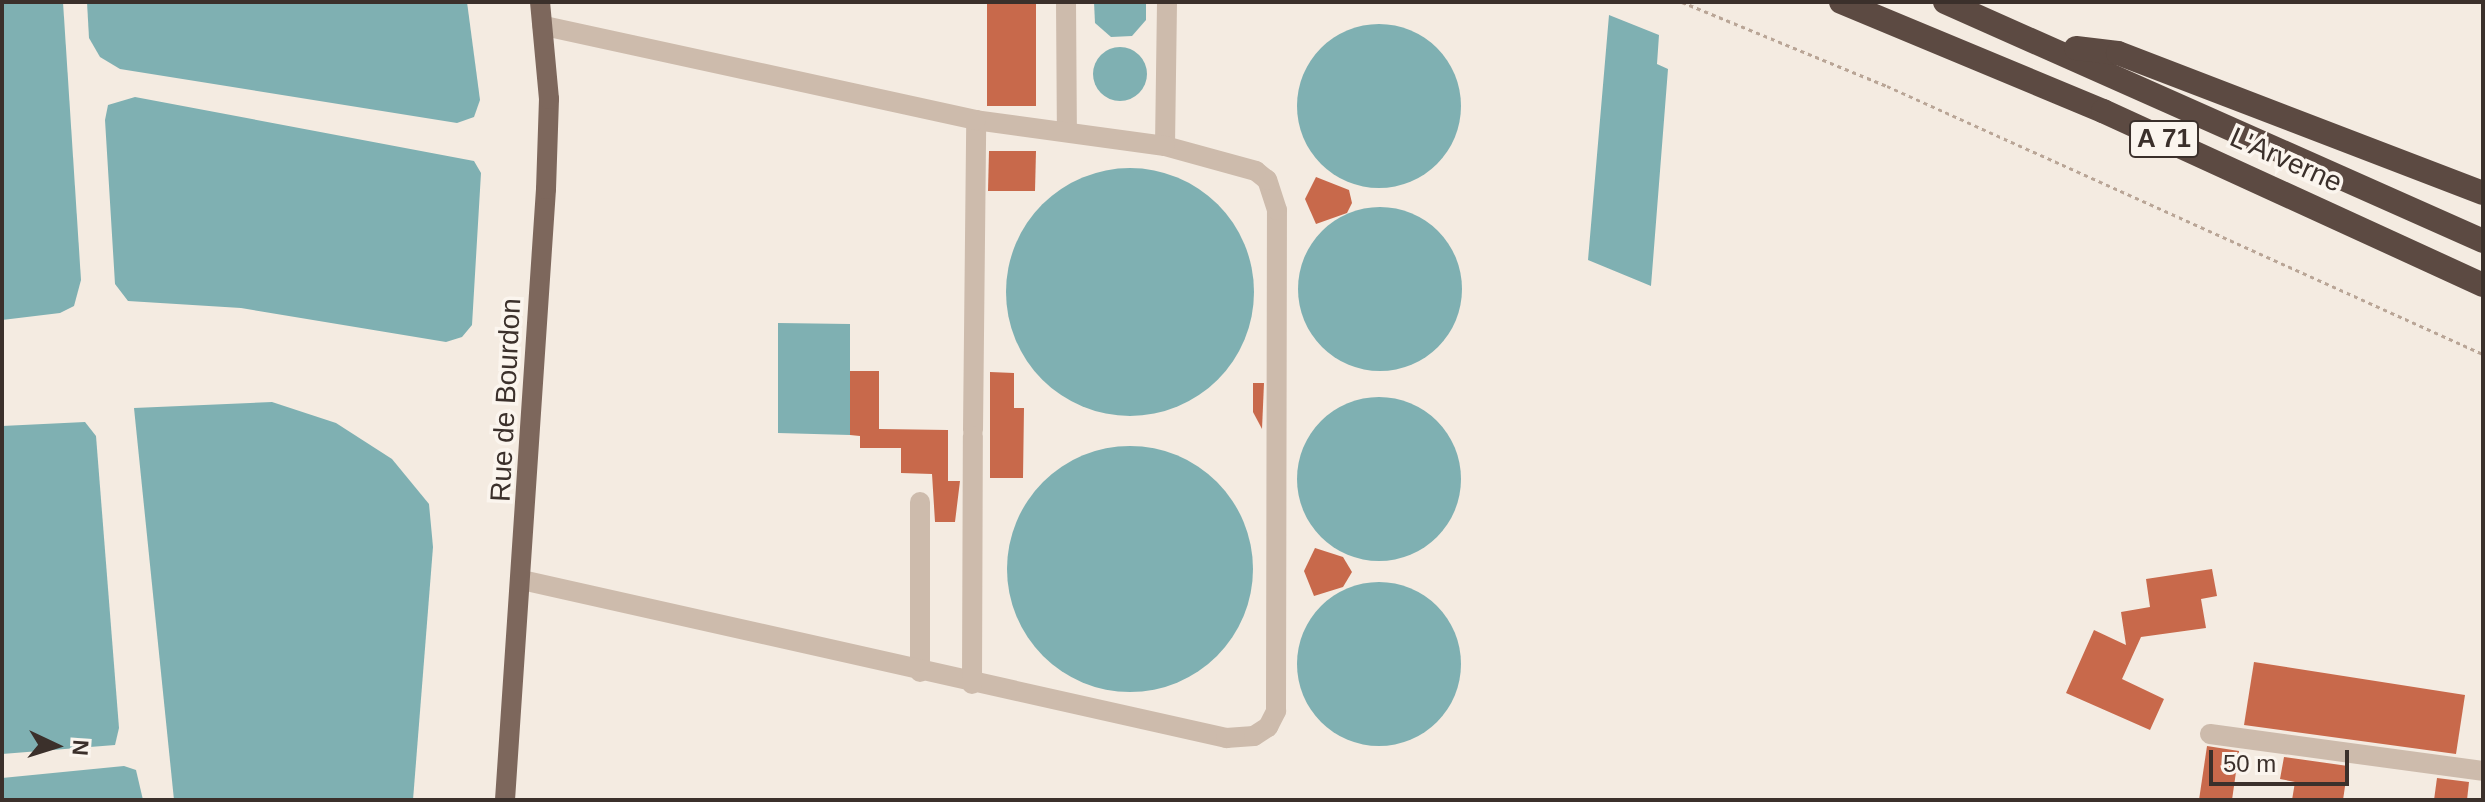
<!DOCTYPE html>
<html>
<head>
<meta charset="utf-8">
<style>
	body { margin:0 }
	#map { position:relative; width:2485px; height:802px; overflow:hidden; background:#f4ebe1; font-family:Helvetica,sans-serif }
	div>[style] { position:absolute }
	.water>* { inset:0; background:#7fb0b2 }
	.round { border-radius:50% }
	.building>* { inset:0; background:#c8694b }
	.path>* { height:3px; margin-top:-1.5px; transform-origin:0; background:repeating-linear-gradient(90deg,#b9a596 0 4px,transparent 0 8px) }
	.minor>* { height:20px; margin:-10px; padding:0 10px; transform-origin:10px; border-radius:10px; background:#cdbbac }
	.major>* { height:20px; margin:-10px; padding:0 10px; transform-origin:10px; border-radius:10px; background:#7d675c }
	.highway>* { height:24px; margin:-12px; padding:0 12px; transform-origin:12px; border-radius:12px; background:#5c4a42 }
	span { translate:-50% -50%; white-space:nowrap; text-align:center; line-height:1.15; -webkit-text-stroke:7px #fbf5ee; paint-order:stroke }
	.shield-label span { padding:2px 6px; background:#fbf5ee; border:2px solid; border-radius:6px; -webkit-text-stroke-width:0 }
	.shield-label { font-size:26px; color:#3b302b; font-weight:700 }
	.street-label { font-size:28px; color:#3b302b }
	.frame { position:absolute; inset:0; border:4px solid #3b302b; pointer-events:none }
	.north { position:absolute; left:16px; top:706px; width:80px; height:80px; -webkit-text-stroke:6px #fbf5ee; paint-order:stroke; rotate:94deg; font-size:22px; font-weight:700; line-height:32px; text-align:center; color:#3b302b }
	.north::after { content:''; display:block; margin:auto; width:28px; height:36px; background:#3b302b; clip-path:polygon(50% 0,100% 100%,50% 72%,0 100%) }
	.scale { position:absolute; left:2209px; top:750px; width:140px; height:36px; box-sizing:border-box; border:4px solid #3b302b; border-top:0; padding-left:10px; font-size:24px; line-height:28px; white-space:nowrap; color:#3b302b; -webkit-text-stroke:6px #fbf5ee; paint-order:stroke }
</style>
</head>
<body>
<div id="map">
	<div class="water">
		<i style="clip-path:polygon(2px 2px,63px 2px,81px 280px,74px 306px,60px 313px,2px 320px)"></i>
		<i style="clip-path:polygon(87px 2px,467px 2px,480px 100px,474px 117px,457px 123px,120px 69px,100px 57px,89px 38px)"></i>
		<i style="clip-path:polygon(1094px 2px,1146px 2px,1146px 20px,1132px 36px,1111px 37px,1095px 23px)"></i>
		<i style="clip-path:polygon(1609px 15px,1659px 35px,1657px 64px,1668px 69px,1651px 286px,1588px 260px)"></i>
		<i class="round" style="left:1297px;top:24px;width:164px;height:164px"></i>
		<i class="round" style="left:1093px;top:47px;width:54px;height:54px"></i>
		<i style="clip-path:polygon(135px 97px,474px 161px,481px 173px,472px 325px,462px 337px,446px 342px,241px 308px,128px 301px,115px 284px,105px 120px,108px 105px)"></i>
		<i class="round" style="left:1006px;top:168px;width:248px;height:248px"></i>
		<i class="round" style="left:1298px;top:207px;width:164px;height:164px"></i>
		<i style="clip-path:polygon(778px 323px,850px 324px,850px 435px,778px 433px)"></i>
		<i class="round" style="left:1297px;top:397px;width:164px;height:164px"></i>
		<i style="clip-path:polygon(272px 402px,336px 423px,392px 459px,429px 504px,433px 547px,413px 800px,174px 800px,134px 408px)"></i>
		<i style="clip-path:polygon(85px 422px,96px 436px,119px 728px,115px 745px,2px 754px,2px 426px)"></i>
		<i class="round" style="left:1007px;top:446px;width:246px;height:246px"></i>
		<i class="round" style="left:1297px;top:582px;width:164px;height:164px"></i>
		<i style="clip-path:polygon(124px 766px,136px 770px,143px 800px,2px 800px,2px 778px)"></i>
	</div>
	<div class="building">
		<i style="clip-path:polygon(987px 2px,1036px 2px,1036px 106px,987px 106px)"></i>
		<i style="clip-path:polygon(989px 151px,1036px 151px,1035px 191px,988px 191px)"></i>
		<i style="clip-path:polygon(1316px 177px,1349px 190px,1352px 203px,1347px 213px,1316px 224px,1305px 199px)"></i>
		<i style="clip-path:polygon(850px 371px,879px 371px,879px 429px,948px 430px,948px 481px,960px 481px,955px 522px,935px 522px,932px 474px,901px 473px,901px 448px,860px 448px,860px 436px,850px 435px)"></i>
		<i style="clip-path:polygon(990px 372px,1014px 373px,1014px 408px,1024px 408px,1023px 478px,990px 478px)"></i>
		<i style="clip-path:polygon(1253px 383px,1264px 383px,1262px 429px,1253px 412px)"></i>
		<i style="clip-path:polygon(1315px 548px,1343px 557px,1352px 572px,1343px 587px,1314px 596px,1304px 571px)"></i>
		<i style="clip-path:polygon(2212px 569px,2217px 596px,2201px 599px,2206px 628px,2141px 637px,2122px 679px,2164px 699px,2150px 730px,2066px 693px,2094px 630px,2126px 645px,2121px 612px,2150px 607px,2146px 579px)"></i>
		<i style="clip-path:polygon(2254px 662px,2465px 695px,2456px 754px,2244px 725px)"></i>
		<i style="clip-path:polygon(2207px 746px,2239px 751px,2232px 800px,2199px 800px)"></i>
		<i style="clip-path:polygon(2284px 757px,2348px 766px,2343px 800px,2292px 800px,2295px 782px,2280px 779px)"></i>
		<i style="clip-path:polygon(2437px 778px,2469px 782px,2467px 800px,2434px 800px)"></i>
	</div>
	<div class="path">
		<i style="left:1682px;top:2px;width:222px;rotate:22.3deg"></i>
		<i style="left:1887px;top:86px;width:653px;rotate:24.21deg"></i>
	</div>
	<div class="minor">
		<i style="left:1066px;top:2px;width:130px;rotate:89.6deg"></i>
		<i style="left:1165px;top:146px;width:144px;rotate:-89.2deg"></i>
		<i style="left:973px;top:430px;width:310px;rotate:-89.4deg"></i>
		<i style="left:920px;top:502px;width:170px;rotate:90deg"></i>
		<i style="left:522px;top:580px;width:722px;rotate:12.65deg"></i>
		<i style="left:1226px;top:738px;width:28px;rotate:-4deg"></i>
		<i style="left:1254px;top:736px;width:17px;rotate:-33deg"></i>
		<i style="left:1268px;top:727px;width:18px;rotate:-63deg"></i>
		<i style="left:1276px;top:711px;width:501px;rotate:-89.89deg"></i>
		<i style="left:1277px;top:210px;width:32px;rotate:-108deg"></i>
		<i style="left:1267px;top:180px;width:14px;rotate:-141deg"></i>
		<i style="left:1256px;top:171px;width:94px;rotate:-164.6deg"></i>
		<i style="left:1165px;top:146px;width:191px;rotate:-172.2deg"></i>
		<i style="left:976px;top:120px;width:444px;rotate:-167.7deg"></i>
		<i style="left:972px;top:684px;width:248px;rotate:-89.8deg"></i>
		<i style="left:2210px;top:734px;width:275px;rotate:7.7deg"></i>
	</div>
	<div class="major">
		<i style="left:505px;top:800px;width:612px;rotate:-86.16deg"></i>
		<i style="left:546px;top:189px;width:90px;rotate:-88.1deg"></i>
		<i style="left:549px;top:99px;width:97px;rotate:-95.3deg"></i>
	</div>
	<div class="highway">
		<i style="left:1841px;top:2px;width:284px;rotate:22.6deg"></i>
		<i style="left:2103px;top:111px;width:418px;rotate:24.6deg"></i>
		<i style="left:1945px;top:2px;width:589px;rotate:23.95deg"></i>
		<i style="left:2076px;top:48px;width:42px;rotate:6.8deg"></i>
		<i style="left:2118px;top:53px;width:391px;rotate:21deg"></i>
	</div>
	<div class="shield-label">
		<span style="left:2164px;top:139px">A 71</span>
	</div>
	<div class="street-label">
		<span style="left:2286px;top:160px;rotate:24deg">L'Arverne</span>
		<span style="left:506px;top:400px;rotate:-87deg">Rue de Bourdon</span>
	</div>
	<div class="frame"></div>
	<div class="north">N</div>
	<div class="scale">50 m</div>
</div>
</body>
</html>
